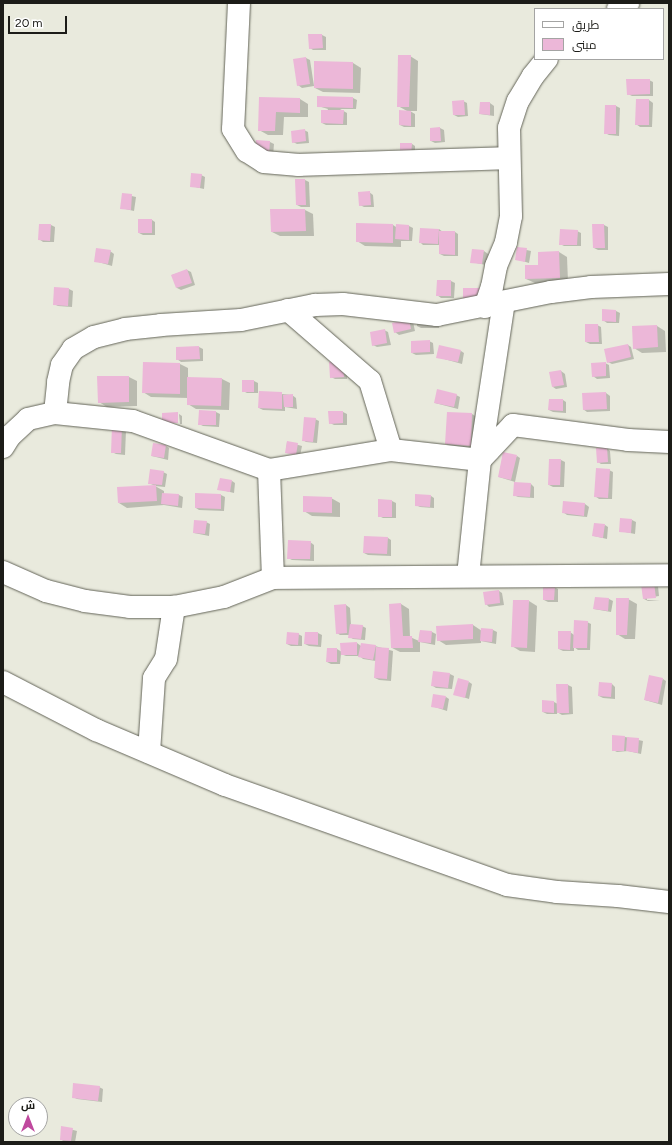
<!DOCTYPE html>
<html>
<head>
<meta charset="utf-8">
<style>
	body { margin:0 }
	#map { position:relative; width:672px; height:1145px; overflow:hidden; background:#e9eadd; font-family:Figtree,Cairo,sans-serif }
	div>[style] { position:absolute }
	.shadow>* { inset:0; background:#0003 }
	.building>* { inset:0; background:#ecb7d8 }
	.roads { filter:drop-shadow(0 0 1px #646559) drop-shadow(0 0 1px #646559) }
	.street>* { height:22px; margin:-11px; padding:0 11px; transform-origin:11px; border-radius:11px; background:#fff }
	span { translate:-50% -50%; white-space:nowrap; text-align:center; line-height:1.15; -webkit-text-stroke:3px #fff; paint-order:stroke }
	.frame { position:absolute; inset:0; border:4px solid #1c1c18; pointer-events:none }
	.legend { position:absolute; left:534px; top:8px; width:130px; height:52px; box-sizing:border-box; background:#fff; border:1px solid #a4a4a3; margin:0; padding:5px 7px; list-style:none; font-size:12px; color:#1c1c18 }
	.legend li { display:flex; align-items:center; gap:8px; height:20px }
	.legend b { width:20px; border:1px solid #a4a4a3 }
	.north { position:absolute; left:8px; top:1097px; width:40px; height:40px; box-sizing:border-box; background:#fff; border:1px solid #a4a4a3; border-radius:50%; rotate:0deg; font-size:11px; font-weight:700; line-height:16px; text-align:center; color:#1c1c18 }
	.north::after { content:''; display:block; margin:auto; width:14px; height:18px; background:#c0499e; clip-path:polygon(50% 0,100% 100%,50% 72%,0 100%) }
	.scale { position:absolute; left:8px; top:16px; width:59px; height:18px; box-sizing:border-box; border:2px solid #1c1c18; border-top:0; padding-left:5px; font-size:12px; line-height:14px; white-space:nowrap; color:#1c1c18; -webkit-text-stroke:3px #fff; paint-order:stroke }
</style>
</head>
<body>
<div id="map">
	<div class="shadow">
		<i style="clip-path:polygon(309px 35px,322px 35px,326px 37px,326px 50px,313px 50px,310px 48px)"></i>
		<i style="clip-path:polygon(410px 56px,418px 61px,417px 111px,410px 111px,415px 114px,415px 127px,404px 127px,400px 125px,407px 111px,398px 106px)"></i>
		<i style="clip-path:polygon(306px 58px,310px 60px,314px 86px,302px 88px,298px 85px)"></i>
		<i style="clip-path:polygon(353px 63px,361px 68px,360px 93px,323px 92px,315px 88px)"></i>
		<i style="clip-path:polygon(649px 80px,653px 82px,653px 96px,632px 96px,628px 94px)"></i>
		<i style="clip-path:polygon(260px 98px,300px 99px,308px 104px,308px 117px,284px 117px,283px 135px,268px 135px,259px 130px)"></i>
		<i style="clip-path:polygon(353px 98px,357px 100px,356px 109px,340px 109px,347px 113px,347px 125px,326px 125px,322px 123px,328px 109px,318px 106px)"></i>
		<i style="clip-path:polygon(649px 100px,653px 103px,652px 127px,640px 127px,636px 124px)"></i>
		<i style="clip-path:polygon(463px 101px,467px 103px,468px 116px,458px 117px,454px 115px)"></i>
		<i style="clip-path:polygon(481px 103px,490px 103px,494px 106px,494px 116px,480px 114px)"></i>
		<i style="clip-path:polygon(616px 106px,620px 108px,619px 136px,609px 135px,605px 133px)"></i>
		<i style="clip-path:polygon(440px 128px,444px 130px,445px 142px,435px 143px,431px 141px,431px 129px)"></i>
		<i style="clip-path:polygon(304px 130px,308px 132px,309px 143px,297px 144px,293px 142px)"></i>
		<i style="clip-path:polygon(270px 142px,274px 144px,273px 156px,256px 153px)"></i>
		<i style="clip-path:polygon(412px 144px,415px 146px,415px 158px,405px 157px)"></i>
		<i style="clip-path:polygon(201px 175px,205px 177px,204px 189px,191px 186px)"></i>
		<i style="clip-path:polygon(296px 180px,305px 180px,309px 182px,310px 207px,301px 207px,297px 205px)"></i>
		<i style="clip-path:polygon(369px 192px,373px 195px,374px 207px,364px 207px,360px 205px)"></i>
		<i style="clip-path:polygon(123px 194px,136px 197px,134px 211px,121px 208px)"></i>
		<i style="clip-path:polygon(271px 210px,305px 210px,313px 214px,314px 236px,280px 236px,272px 232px)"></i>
		<i style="clip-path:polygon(152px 220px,155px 222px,155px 235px,143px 235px,139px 233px)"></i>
		<i style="clip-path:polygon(357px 224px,393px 225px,396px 227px,397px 225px,409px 226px,413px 228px,412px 241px,401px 241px,401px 247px,365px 246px,357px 241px)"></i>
		<i style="clip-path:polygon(51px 225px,55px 227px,54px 242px,43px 242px,39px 239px)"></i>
		<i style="clip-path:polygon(593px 225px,604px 225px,608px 227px,608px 250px,598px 250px,594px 248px)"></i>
		<i style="clip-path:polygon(439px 229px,443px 232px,455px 232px,458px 234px,458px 256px,444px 256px,440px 254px,440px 245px,423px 245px,420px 242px)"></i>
		<i style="clip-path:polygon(577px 231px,581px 233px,581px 246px,564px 246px,560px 244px)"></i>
		<i style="clip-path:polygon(518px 248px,531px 251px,529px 263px,516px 259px)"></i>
		<i style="clip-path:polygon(110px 251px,114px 254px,112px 266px,95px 261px)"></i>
		<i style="clip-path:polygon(484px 251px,488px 254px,486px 265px,471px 262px)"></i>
		<i style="clip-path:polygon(559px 252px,567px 257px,568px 282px,535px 283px,526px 279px,539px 266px)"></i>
		<i style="clip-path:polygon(187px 270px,191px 272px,195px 285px,181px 290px,177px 288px,172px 275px)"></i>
		<i style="clip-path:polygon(451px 281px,455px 283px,454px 298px,441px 298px,437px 295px)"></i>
		<i style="clip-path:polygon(69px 289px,73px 291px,72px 307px,58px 306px,54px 304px)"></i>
		<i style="clip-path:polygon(603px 310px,616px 311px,620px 313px,619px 323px,607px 323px,603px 320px)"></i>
		<i style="clip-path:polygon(417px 319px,439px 320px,439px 328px,421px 328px,417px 326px)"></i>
		<i style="clip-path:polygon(413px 322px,415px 331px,399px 335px,395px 332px,393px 324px)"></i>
		<i style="clip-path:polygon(597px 325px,601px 327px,602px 344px,590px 344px,586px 342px)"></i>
		<i style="clip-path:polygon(657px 326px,665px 331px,666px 352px,642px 353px,634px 348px)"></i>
		<i style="clip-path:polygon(384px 330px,388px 332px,391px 345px,377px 347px,373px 345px)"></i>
		<i style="clip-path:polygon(429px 341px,433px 343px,434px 354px,416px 355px,412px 353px)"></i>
		<i style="clip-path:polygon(628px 345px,631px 347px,634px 359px,612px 364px,608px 362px)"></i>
		<i style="clip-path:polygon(199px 347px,203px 349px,203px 361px,181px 362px,177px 359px,177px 348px)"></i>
		<i style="clip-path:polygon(461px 351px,464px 353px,462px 364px,437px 357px)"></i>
		<i style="clip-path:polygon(144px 363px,180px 364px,188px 368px,188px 378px,222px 379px,230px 383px,229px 410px,196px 409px,188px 404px,188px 398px,151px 397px,143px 392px)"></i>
		<i style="clip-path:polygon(605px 363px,609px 365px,610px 378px,597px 379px,593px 376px)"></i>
		<i style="clip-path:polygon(347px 364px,347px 379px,335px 379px,331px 377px)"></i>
		<i style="clip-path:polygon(561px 371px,565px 374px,567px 387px,556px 389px,553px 387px)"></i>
		<i style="clip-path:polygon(129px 377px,137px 381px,137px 406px,107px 407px,99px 402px)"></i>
		<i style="clip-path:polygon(254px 381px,258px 383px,258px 393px,247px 393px,243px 391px)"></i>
		<i style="clip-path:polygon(260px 392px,292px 395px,296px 398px,297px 409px,285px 407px,285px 411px,263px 410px,259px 408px)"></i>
		<i style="clip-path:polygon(606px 393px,610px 396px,610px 411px,587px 412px,583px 409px)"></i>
		<i style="clip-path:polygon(456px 395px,460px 397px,458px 409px,435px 403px)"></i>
		<i style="clip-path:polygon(563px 400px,566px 402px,566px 413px,553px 412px,549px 410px)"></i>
		<i style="clip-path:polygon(200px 411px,216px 412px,220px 414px,219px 427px,203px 426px,199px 424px)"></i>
		<i style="clip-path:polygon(343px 412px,347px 414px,347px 425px,334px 425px,330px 423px)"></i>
		<i style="clip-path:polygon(179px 414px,182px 416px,182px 424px,180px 424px)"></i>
		<i style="clip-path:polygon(472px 414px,480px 419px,479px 450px,454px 449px,446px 444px)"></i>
		<i style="clip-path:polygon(315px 419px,319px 421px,317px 443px,306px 442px,303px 440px)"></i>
		<i style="clip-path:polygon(113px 427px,126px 430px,125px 455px,116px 454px,112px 452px)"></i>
		<i style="clip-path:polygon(287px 442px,302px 446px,300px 456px,286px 452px)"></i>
		<i style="clip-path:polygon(166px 446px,169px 448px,168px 460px,152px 456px)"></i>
		<i style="clip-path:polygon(607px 448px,610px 451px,611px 464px,601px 464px,598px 462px)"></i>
		<i style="clip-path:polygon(517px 456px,520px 458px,515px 482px,499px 477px)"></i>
		<i style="clip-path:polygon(561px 460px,565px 462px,564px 487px,553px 487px,549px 485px)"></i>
		<i style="clip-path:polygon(609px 470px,613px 472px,612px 499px,599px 499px,595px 496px)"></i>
		<i style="clip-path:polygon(163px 472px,167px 474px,165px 487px,155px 486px,164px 491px,164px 494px,179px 495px,183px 497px,182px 508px,164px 505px,127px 508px,119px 503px,155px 486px,149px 483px)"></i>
		<i style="clip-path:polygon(232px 481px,235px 483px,234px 493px,218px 489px)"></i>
		<i style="clip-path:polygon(531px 484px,534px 487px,534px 498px,518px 497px,514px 495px)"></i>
		<i style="clip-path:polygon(196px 494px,221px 495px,225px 497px,224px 511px,199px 510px,196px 508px)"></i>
		<i style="clip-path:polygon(431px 496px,434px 498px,434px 508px,420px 507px,416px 505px)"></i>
		<i style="clip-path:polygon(331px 498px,340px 503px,340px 517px,312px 516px,304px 511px)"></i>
		<i style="clip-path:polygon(392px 501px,396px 503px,396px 518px,383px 518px,379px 516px)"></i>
		<i style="clip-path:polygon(585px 504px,589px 507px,587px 517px,567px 515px,563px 512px)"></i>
		<i style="clip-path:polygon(632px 520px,636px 522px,635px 534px,620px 531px)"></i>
		<i style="clip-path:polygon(206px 522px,210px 524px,209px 536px,194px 533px)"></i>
		<i style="clip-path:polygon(605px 525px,608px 527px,607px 539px,594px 536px)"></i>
		<i style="clip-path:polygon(388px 538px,391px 540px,391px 556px,368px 555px,364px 553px)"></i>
		<i style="clip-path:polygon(310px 542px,314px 545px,314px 561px,292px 560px,288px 558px)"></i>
		<i style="clip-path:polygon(654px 584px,658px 586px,659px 596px,647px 598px,647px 600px,660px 600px,648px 601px,644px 599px)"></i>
		<i style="clip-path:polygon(554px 587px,558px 589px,558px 602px,548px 602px,544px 600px)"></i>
		<i style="clip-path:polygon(499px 591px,502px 593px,504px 605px,489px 607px,486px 604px)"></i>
		<i style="clip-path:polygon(609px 599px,613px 601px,611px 612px,594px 609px)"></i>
		<i style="clip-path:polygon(628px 599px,637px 604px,635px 639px,625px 639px,617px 634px)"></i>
		<i style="clip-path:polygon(529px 601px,537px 606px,535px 652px,520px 651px,512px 646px)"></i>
		<i style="clip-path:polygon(401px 604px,409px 609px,410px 637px,419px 641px,420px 631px,432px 632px,436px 634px,435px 645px,420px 642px,420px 652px,400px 652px,392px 648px,390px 605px)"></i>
		<i style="clip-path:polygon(346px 605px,350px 608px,351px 625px,362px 626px,366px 628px,365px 640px,353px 639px,350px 637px,350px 635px,340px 635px,337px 633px)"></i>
		<i style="clip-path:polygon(587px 622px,591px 624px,590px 650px,578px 650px,574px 647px,574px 651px,563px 651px,559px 649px,570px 632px,574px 635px)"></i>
		<i style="clip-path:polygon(473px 625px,482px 631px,493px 630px,497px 632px,496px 644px,481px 641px,481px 643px,446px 645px,438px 640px)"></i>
		<i style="clip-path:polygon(305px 633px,318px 633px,322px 635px,321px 647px,309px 646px,305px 644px)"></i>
		<i style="clip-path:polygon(298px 634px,302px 636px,302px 646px,291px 646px,287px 644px)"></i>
		<i style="clip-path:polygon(357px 643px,361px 646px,375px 646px,393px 651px,391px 681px,379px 680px,375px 678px,376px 661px,363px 659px,360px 656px,346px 656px,341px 654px,340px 664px,331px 664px,327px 662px,337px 649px,342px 652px)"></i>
		<i style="clip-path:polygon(450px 674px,454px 676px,452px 689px,436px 688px,433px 686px)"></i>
		<i style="clip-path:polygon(663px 679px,666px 681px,662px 705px,645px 700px)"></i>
		<i style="clip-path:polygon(469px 682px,472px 684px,469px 699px,454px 694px)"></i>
		<i style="clip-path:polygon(612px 684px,615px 687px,615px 699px,603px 698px,599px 696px)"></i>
		<i style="clip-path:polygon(568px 685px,572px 687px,573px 714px,562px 715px,557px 712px,557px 714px,547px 714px,543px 712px,554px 702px,558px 704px)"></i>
		<i style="clip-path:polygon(446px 697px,449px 699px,447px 711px,432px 706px)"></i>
		<i style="clip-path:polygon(625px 737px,643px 741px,641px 754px,628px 751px,617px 752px,613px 750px)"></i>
		<i style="clip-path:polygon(99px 1087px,103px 1089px,102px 1102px,77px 1099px,73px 1097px)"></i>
		<i style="clip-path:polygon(62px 1127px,77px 1131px,75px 1142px,64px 1142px,61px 1139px)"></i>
	</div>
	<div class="building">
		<i style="clip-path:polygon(308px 34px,322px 34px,323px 48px,309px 49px)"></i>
		<i style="clip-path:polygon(398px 55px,411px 55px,409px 107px,397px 107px)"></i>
		<i style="clip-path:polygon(306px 57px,310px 84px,297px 86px,293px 59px)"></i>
		<i style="clip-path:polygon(314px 61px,353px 62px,353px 89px,314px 88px)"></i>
		<i style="clip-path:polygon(626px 79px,650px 79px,650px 94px,627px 95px)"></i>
		<i style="clip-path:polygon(317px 96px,353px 97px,353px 108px,317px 107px)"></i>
		<i style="clip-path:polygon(259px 97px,300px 98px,300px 113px,276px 112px,275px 131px,258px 131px)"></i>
		<i style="clip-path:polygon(636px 99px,649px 99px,649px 125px,635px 125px)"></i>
		<i style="clip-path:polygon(464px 100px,465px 115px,453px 115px,452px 101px)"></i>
		<i style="clip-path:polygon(480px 102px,490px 102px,490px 115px,479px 114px)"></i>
		<i style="clip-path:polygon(605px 105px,616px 105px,616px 134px,604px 134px)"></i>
		<i style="clip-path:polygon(321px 110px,344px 110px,343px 124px,321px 123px)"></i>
		<i style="clip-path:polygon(399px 110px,411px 111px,411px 126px,399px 125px)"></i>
		<i style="clip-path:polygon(440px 127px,441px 141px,430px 141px,430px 128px)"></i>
		<i style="clip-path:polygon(305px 129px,306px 141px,292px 143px,291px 131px)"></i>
		<i style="clip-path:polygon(256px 140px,270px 141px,269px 154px,255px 153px)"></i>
		<i style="clip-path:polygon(400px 143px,412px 143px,411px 156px,400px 156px)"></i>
		<i style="clip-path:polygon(191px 173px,202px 174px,200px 188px,190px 187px)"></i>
		<i style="clip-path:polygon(295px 179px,305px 179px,306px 205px,296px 205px)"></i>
		<i style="clip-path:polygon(370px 191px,371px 205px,359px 206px,358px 192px)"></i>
		<i style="clip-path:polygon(122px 193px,132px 194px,131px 210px,120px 209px)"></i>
		<i style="clip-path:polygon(270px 209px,305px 209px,306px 231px,271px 232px)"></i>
		<i style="clip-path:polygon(138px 219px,152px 219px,152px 233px,138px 233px)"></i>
		<i style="clip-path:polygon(356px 223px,393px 224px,393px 243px,356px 242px)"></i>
		<i style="clip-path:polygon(39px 224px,51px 224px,50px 241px,38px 240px)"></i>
		<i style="clip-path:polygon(396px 224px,409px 225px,409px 240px,395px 239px)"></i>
		<i style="clip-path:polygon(592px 224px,604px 224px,605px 248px,593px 248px)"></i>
		<i style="clip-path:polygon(420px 228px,439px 229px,438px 244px,419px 243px)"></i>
		<i style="clip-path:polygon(560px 229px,578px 230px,577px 245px,559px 245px)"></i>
		<i style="clip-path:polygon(439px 231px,455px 231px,455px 255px,439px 254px)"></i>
		<i style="clip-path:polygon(517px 247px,527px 248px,525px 262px,515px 260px)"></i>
		<i style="clip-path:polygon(96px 248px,111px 250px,108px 264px,94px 262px)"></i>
		<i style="clip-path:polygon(472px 249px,484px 250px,482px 264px,470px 263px)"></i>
		<i style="clip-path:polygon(559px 251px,560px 278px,525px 279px,525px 265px,538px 265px,538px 252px)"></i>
		<i style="clip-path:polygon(187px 269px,192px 283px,176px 288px,171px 275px)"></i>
		<i style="clip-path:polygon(437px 280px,451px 280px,451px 296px,436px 296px)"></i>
		<i style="clip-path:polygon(54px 287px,69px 288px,68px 306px,53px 305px)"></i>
		<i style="clip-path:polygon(463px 288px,482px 288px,482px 299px,463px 299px)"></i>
		<i style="clip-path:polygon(602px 309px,616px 310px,616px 322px,602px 321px)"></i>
		<i style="clip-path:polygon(409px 319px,411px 329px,394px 333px,392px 323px)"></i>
		<i style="clip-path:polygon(585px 324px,598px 324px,599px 342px,585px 342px)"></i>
		<i style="clip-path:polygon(657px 325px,658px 347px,633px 349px,632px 326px)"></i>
		<i style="clip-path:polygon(385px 329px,387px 343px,372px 346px,370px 332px)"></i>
		<i style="clip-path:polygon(430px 340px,430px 352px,411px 353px,411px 341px)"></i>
		<i style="clip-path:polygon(628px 344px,631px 357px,607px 363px,604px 349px)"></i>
		<i style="clip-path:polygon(439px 345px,461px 350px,458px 362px,436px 358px)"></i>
		<i style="clip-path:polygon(199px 346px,200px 359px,176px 360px,176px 347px)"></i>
		<i style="clip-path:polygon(343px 361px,344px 377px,330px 378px,329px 362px)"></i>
		<i style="clip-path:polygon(143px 362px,180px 363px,180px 394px,142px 393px)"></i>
		<i style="clip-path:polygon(606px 362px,606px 376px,592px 377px,591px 363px)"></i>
		<i style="clip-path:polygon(561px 370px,564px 385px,552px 387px,549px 372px)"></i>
		<i style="clip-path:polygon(97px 376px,129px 376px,129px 402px,98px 403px)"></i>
		<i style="clip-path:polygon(187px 377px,222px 378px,221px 406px,187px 405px)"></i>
		<i style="clip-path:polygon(242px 380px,254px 380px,254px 392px,242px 392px)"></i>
		<i style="clip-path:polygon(437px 389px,457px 394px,454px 407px,434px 403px)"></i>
		<i style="clip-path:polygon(259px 391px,282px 392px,282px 409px,258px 408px)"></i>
		<i style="clip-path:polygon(606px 392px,607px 409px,583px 410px,582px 393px)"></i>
		<i style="clip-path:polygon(293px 394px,293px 407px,284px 407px,283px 395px)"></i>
		<i style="clip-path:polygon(549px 399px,563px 399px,563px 411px,548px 410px)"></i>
		<i style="clip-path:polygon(199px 410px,216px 411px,216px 425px,198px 425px)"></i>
		<i style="clip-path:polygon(328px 411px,343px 411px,343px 423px,329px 424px)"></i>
		<i style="clip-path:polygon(178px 412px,178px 423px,162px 423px,162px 413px)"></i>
		<i style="clip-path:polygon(447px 412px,472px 413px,471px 446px,445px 444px)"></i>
		<i style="clip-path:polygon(304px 417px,316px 418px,313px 442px,302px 441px)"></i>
		<i style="clip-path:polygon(112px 426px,122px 426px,121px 453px,111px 453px)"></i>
		<i style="clip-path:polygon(287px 441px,298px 443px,296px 455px,285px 453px)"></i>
		<i style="clip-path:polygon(153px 443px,166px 445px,164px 458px,151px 456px)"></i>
		<i style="clip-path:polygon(607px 447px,608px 462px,597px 463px,596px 448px)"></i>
		<i style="clip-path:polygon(503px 452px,517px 455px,511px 480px,498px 477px)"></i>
		<i style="clip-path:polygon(549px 459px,561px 459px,560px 485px,548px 485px)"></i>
		<i style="clip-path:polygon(596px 468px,610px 469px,608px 498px,594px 497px)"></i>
		<i style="clip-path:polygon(150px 469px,164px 471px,162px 485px,148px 484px)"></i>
		<i style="clip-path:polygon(220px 478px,232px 480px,230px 492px,217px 490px)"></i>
		<i style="clip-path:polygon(514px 482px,531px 483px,530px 497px,513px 496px)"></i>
		<i style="clip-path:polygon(156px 485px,157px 501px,118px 503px,117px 487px)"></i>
		<i style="clip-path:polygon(162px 493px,179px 494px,178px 506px,161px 504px)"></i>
		<i style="clip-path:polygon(195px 493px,221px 494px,221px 509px,195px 508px)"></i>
		<i style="clip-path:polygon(415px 494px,431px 495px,430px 507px,415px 506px)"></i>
		<i style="clip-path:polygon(303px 496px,332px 497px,332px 513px,303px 512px)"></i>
		<i style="clip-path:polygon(378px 499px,392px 500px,392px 517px,378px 517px)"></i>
		<i style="clip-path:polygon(563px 501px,585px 503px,584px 516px,562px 513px)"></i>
		<i style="clip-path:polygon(620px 518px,632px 519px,631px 533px,619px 532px)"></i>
		<i style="clip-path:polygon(194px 520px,207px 521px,205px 534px,193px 533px)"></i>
		<i style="clip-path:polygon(594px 523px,605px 524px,603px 538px,592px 536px)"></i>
		<i style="clip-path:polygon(364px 536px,388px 537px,387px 554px,363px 553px)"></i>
		<i style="clip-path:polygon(288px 540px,311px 541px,310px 559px,287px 559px)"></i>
		<i style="clip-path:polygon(654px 583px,656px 598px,643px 599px,641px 584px)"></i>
		<i style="clip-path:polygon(543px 585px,555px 586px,554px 600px,543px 600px)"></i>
		<i style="clip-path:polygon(499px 590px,500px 603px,485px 605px,483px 592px)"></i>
		<i style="clip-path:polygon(595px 597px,609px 598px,608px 611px,593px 609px)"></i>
		<i style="clip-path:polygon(616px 598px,629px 598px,627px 635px,616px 635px)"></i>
		<i style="clip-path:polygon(513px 600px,529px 600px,527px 648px,511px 647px)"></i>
		<i style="clip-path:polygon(401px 603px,403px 636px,412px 636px,413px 648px,391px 648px,389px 604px)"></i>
		<i style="clip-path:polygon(346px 604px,347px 633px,336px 634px,334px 605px)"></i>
		<i style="clip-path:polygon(574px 620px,588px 621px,587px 648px,573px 648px)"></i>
		<i style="clip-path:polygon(350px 624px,363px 625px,361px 639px,348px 638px)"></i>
		<i style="clip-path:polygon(473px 624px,473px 639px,437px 641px,436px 626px)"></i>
		<i style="clip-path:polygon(481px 628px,493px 629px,492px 642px,480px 641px)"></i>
		<i style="clip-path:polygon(420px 630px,432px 631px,431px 643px,418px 642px)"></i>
		<i style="clip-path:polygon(558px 631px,571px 631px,570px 650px,558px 649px)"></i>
		<i style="clip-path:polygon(287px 632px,299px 633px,298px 645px,286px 644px)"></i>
		<i style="clip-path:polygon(305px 632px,318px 632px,318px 645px,304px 644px)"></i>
		<i style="clip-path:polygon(357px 642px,357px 655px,341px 655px,340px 643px)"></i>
		<i style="clip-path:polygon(361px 643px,376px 645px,373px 660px,358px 657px)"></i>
		<i style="clip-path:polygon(376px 647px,389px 648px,387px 679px,374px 678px)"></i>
		<i style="clip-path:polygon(327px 648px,337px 648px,337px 662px,326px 662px)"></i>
		<i style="clip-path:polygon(433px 671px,450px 673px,448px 688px,431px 686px)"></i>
		<i style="clip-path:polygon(649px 675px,663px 678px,658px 703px,644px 700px)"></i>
		<i style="clip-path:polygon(458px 678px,469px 681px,465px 698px,453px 695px)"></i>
		<i style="clip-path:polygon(599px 682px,612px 683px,611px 697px,598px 696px)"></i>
		<i style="clip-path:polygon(556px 684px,568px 684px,569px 713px,557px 713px)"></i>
		<i style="clip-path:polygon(433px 694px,446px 696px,443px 709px,431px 707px)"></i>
		<i style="clip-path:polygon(542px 700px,554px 701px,554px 713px,542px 712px)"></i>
		<i style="clip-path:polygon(612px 735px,625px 736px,624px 751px,612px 751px)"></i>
		<i style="clip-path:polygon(627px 737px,639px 738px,638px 753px,626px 751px)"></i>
		<i style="clip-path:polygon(73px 1083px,100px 1086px,98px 1101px,72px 1098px)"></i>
		<i style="clip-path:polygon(61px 1126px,73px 1128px,71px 1141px,60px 1140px)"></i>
	</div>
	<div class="roads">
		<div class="street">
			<i style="left:239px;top:3px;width:126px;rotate:92.7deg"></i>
			<i style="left:233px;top:129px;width:26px;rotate:58deg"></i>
			<i style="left:247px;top:151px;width:20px;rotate:33deg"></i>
			<i style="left:264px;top:162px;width:35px;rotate:5deg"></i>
			<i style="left:299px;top:165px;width:210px;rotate:-1.9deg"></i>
			<i style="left:618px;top:9px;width:12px;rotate:-31deg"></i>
			<i style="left:485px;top:307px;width:21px;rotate:-71deg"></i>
			<i style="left:492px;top:287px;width:21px;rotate:-79deg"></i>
			<i style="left:496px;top:266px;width:26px;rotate:-67deg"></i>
			<i style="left:506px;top:242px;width:26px;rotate:-79deg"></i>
			<i style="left:511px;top:216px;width:88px;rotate:-91.3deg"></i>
			<i style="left:509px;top:128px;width:28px;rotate:-72deg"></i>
			<i style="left:518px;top:101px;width:29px;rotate:-59deg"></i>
			<i style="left:533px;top:76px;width:22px;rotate:-51deg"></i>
			<i style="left:288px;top:310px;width:108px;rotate:40.9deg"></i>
			<i style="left:370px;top:381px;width:72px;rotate:73.1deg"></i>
			<i style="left:55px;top:413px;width:31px;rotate:-84deg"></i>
			<i style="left:58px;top:382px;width:17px;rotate:-77deg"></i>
			<i style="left:62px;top:365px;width:19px;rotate:-55deg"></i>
			<i style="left:73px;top:349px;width:24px;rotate:-30deg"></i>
			<i style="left:94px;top:337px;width:32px;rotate:-14deg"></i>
			<i style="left:125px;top:329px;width:36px;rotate:-6deg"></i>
			<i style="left:161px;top:325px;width:80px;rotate:-3.6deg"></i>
			<i style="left:241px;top:320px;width:76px;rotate:-11.5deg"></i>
			<i style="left:315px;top:305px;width:28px;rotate:-2deg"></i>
			<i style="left:343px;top:304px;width:95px;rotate:6.7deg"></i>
			<i style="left:437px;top:315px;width:116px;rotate:-11.4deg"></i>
			<i style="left:551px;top:292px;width:40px;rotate:-7.1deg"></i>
			<i style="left:591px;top:287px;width:78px;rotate:-2.2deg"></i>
			<i style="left:3px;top:447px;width:13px;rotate:-58deg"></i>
			<i style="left:10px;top:436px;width:25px;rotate:-43deg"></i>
			<i style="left:28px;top:419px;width:28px;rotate:-13deg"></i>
			<i style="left:55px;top:413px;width:78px;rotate:5.9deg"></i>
			<i style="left:133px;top:421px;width:145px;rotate:19.8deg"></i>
			<i style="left:269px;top:470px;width:124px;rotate:-9.3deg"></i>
			<i style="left:391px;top:450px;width:90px;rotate:6.4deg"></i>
			<i style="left:480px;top:460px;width:48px;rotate:-46.7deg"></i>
			<i style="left:513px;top:425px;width:116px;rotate:7.4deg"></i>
			<i style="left:628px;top:440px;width:41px;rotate:2.8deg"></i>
			<i style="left:269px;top:470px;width:108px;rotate:87.9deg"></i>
			<i style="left:3px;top:572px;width:47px;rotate:23.8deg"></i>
			<i style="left:46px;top:591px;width:40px;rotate:14.4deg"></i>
			<i style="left:85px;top:601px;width:45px;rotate:7.6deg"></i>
			<i style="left:130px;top:607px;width:44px"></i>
			<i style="left:174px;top:607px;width:51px;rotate:-11.3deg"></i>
			<i style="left:224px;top:597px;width:53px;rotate:-21.2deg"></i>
			<i style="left:273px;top:578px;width:396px;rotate:-0.4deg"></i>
			<i style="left:468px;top:576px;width:117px;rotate:-84.1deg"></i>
			<i style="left:480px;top:460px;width:160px;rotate:-81.4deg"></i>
			<i style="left:3px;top:682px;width:105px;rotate:27.3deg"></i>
			<i style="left:96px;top:730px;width:140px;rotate:23.1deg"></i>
			<i style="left:225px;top:785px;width:299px;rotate:19.5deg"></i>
			<i style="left:507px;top:885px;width:50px;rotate:8deg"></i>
			<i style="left:557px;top:892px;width:61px;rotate:3.8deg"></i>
			<i style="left:618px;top:896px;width:51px;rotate:6.7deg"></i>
			<i style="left:149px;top:752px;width:74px;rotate:-86.1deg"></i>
			<i style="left:154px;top:678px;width:22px;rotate:-58deg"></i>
			<i style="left:166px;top:659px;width:53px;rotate:-81.3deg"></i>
		</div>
	</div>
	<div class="frame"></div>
	<ul class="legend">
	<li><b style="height:5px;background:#fff"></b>طريق</li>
	<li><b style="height:11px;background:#ecb7d8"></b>مبنى</li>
	</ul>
	<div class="north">ش</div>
	<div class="scale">20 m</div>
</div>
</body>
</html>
